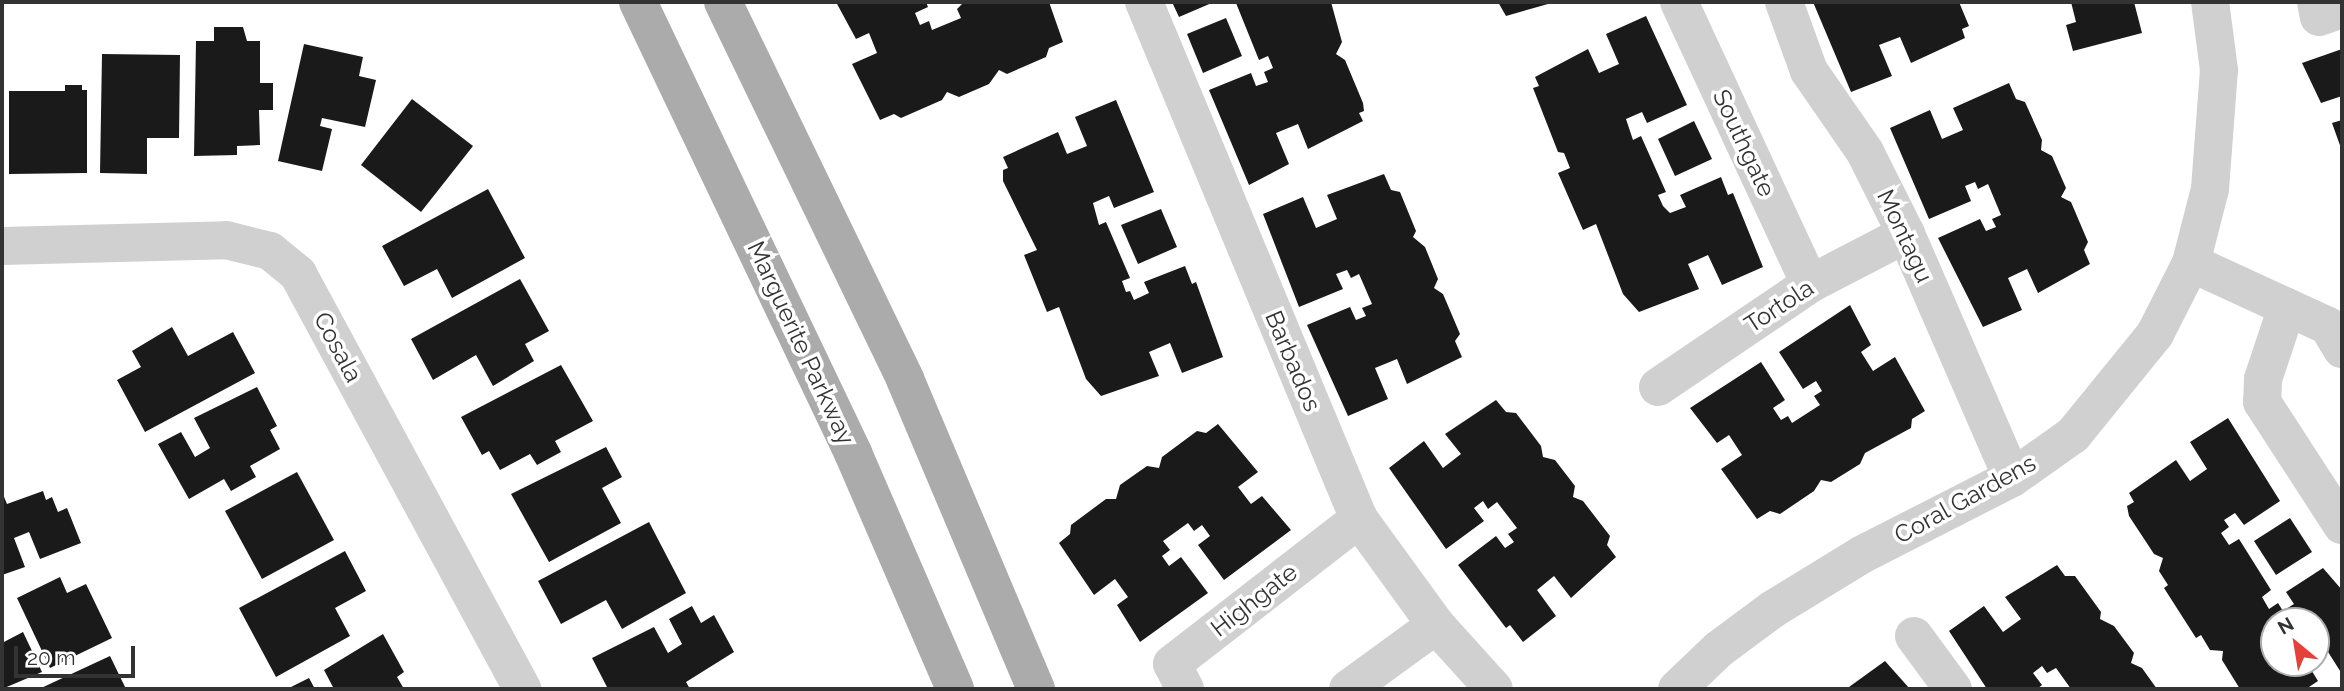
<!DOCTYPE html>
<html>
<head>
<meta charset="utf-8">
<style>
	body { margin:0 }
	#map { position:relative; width:2344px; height:691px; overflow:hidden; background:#fff; font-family:Raleway,sans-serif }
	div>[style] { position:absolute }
	.building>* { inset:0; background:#1a1a1a }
	.minor>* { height:38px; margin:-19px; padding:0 19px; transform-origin:19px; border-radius:19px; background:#d0d0d0 }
	.major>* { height:38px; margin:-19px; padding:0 19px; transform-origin:19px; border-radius:19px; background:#ababab }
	span { translate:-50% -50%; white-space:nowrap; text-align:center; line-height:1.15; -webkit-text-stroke:7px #fff; paint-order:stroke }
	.street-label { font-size:24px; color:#333 }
	.frame { position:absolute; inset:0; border:4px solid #333; pointer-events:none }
	.north { position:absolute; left:2260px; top:607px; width:70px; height:70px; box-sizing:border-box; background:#fff; border:2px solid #adadad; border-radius:50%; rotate:330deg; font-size:19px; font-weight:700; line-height:28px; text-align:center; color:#333 }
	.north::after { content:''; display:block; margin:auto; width:24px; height:32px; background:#e4413a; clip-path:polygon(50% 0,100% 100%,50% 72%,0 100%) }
	.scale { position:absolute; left:14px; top:646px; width:121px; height:32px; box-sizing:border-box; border:4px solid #333; border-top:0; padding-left:9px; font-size:21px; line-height:24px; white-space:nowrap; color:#333; -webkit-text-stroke:5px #fff; paint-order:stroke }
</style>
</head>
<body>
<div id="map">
	<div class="building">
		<i style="clip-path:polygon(836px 2px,926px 2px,928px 7px,915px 13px,920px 25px,929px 21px,932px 30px,961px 18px,957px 9px,964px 2px,1049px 2px,1063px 42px,1049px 48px,1046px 57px,1007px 74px,999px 70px,989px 84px,959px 97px,947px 92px,942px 100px,901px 118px,894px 114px,880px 120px,852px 64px,877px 53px,869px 33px,856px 39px)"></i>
		<i style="clip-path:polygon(1172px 2px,1214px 2px,1179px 17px)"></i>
		<i style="clip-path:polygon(1331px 2px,1342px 42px,1336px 54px,1345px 60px,1363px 103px,1364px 111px,1359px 113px,1363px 121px,1308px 149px,1298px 124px,1276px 133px,1289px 164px,1249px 185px,1209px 90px,1251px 73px,1256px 86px,1268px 82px,1264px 72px,1273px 68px,1268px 56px,1259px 60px,1236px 3px)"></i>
		<i style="clip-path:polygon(1498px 2px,1555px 2px,1506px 16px)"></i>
		<i style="clip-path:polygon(1813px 2px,1959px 2px,1969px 26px,1962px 29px,1965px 38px,1911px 63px,1900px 37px,1879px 45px,1892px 76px,1851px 92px)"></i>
		<i style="clip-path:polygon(2071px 2px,2134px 2px,2142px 33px,2073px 51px,2066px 25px,2076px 22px)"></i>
		<i style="clip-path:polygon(1646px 16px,1687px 105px,1647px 123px,1642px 112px,1626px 119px,1633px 140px,1641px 136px,1666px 192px,1658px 195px,1663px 206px,1670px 213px,1686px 207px,1680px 195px,1721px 177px,1728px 195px,1733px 193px,1763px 267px,1722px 285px,1708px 255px,1688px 264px,1699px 289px,1639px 312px,1623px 294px,1596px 224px,1583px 230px,1558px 173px,1570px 168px,1564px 153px,1558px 152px,1533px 88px,1539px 86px,1535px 77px,1588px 49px,1599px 73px,1619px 64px,1606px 34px)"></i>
		<i style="clip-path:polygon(1226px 18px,1242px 56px,1203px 73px,1187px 34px)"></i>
		<i style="clip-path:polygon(214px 27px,243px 27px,247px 41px,260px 41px,260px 83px,273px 83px,273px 110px,259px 110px,260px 145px,237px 146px,237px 155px,194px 156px,196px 41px,214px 41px)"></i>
		<i style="clip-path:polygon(304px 44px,363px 57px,359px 76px,376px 80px,365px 127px,322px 118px,320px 126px,332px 129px,322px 171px,278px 161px)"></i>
		<i style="clip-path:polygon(2342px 49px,2342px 96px,2321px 103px,2302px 63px)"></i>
		<i style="clip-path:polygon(102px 54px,180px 55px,179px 138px,147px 138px,147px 174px,100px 173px)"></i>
		<i style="clip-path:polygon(2009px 83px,2016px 99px,2025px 102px,2042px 140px,2041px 150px,2052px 156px,2066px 188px,2061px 197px,2071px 202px,2088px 242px,2084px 250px,2090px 264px,2038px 293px,2027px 269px,2008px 278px,2022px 310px,1983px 327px,1938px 238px,1980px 219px,1986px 231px,1996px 227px,1992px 219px,2001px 215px,1988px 184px,1978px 189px,1975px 182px,1965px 186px,1971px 201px,1929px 219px,1890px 128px,1930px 110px,1942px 139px,1963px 130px,1953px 108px)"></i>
		<i style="clip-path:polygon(65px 85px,82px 85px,82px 90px,87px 90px,87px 173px,9px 174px,9px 91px,65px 91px)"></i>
		<i style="clip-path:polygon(412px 99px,473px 146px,421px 212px,361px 165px)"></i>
		<i style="clip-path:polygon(1116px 100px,1154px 192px,1114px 208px,1109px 196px,1093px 203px,1099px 225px,1106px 222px,1130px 278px,1122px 281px,1126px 292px,1130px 291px,1134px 300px,1149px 293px,1144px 282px,1185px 266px,1192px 284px,1196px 282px,1223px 357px,1182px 373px,1170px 343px,1149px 352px,1159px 376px,1101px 396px,1086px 379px,1059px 307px,1047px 312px,1024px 255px,1037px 250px,1003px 181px,1003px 170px,1008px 168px,1003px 157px,1058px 132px,1067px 154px,1087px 146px,1075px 117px)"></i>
		<i style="clip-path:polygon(2342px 120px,2342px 151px,2332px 123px)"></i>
		<i style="clip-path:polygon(1694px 121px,1712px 159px,1675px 176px,1658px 139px)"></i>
		<i style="clip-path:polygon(1384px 174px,1391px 190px,1400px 192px,1416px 231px,1413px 237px,1425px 247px,1438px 279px,1434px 288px,1443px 294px,1460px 334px,1455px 341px,1462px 357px,1407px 384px,1397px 359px,1375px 368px,1388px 399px,1348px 416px,1307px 325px,1350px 307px,1356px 320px,1366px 316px,1362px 308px,1372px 304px,1359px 274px,1351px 278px,1347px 270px,1336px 274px,1343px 289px,1299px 307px,1263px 214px,1303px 197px,1316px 228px,1337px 219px,1327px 195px)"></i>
		<i style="clip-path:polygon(488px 189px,525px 258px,452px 298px,437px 269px,404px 286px,382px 246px)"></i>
		<i style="clip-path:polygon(1161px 209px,1177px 247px,1138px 264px,1121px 225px)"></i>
		<i style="clip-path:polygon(520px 279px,549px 331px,525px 344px,534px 361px,493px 386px,476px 355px,433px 380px,411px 339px)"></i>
		<i style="clip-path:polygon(1850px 305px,1871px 345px,1861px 352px,1873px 371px,1895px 357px,1925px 411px,1912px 419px,1911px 428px,1865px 453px,1860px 464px,1831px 482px,1821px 480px,1814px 491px,1780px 514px,1770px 511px,1757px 519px,1721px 469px,1742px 455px,1729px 435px,1717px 443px,1690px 408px,1761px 362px,1785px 400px,1773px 408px,1781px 420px,1788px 416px,1792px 423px,1820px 405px,1814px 396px,1822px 391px,1816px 381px,1803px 389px,1779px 352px)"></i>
		<i style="clip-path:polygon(172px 327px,188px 356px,233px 332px,255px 373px,145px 432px,117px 380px,141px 367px,132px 351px)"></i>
		<i style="clip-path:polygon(561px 365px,593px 421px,555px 441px,561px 452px,537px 465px,530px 454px,500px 470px,489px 451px,482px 455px,461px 417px)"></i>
		<i style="clip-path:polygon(257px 387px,277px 426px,270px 430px,280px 449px,250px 466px,256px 477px,231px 491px,224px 479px,189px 499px,158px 444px,181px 432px,195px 457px,210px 448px,194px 418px)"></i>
		<i style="clip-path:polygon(1496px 400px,1506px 412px,1516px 413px,1541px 446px,1543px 457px,1555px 460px,1575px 486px,1573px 497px,1583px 501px,1610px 536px,1607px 545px,1616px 557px,1571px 598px,1554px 576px,1537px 590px,1556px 616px,1523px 642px,1510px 625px,1506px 628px,1458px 565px,1496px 536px,1505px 548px,1514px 542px,1508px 534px,1517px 528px,1497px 502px,1488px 509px,1483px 501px,1474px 508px,1484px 521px,1446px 549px,1389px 468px,1424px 441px,1443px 468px,1461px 454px,1445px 434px)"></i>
		<i style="clip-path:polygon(2228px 418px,2280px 501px,2244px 525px,2235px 513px,2224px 520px,2229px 527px,2221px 533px,2229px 545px,2239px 539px,2271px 590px,2262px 597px,2269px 609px,2278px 603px,2283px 611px,2294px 604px,2286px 592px,2323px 568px,2342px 590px,2342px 674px,2323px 644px,2316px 649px,2316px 621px,2274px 621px,2274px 663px,2307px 663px,2318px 681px,2306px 689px,2240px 689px,2222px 660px,2223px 651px,2210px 650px,2201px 635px,2196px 638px,2164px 588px,2168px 585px,2159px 571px,2163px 558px,2154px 554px,2129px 516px,2127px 506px,2134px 502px,2129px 493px,2176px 460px,2190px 481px,2207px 469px,2190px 442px)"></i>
		<i style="clip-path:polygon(1218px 424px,1258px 472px,1238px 487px,1251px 504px,1262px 496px,1291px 530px,1224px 580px,1198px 545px,1210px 536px,1202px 525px,1194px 531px,1188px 523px,1163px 541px,1170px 550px,1162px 556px,1169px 566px,1181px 557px,1208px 593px,1140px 642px,1117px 605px,1128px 597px,1115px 579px,1094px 595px,1059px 543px,1070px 534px,1071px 525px,1106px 499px,1116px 499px,1120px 485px,1147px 466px,1159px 468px,1162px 457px,1197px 431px,1206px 433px)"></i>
		<i style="clip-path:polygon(606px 447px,622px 477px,602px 488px,621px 523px,549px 562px,511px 494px)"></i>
		<i style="clip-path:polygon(297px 472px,334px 540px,262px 579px,225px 511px)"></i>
		<i style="clip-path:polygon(43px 491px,46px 500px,52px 497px,58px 512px,67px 508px,81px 543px,40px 559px,29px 532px,14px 538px,25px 567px,2px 575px,2px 492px,7px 504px)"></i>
		<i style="clip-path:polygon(2290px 518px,2312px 552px,2276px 575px,2254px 541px)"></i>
		<i style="clip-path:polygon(649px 522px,686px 593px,622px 629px,606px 600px,561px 624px,538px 581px)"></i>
		<i style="clip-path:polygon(345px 551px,366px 591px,335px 608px,350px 636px,276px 677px,239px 608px)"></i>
		<i style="clip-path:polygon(2057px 565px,2065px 576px,2075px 576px,2101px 612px,2100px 619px,2114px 626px,2134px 653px,2131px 663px,2142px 668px,2157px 689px,2071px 689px,2056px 668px,2047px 673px,2042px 666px,2033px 673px,2042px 685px,2037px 689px,1987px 689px,1949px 631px,1984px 606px,2003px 632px,2021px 619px,2005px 597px)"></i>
		<i style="clip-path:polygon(60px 577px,67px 593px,86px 584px,112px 638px,50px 668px,17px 598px)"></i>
		<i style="clip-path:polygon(692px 606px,701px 623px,714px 615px,734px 652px,686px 682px,690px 689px,608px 689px,592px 658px,654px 627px,668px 653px,682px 644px,669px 619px)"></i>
		<i style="clip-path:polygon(23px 632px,42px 672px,2px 689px,2px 643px)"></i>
		<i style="clip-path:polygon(383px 634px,404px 672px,397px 677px,404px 689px,334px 689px,324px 670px)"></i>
		<i style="clip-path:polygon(110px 656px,126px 689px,39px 689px)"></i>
		<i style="clip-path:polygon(1885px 661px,1910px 689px,1851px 689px,1849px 687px)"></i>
		<i style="clip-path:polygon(309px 678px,315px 689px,287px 689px)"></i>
	</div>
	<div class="minor">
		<i style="left:1144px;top:2px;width:560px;rotate:67.42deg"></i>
		<i style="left:1359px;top:519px;width:131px;rotate:54deg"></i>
		<i style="left:1436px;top:625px;width:86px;rotate:47.8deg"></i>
		<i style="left:1679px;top:2px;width:311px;rotate:65.1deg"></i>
		<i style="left:1784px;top:2px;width:73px;rotate:70.1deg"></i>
		<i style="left:1809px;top:71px;width:98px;rotate:55.3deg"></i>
		<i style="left:1865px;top:152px;width:92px;rotate:63.4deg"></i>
		<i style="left:1906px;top:234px;width:266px;rotate:66.5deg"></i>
		<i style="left:2316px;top:2px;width:15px;rotate:79deg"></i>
		<i style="left:2319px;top:17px;width:24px;rotate:-19deg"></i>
		<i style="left:2px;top:246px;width:224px;rotate:-1.5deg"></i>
		<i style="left:226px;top:240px;width:45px;rotate:14deg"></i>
		<i style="left:270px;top:251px;width:36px;rotate:39deg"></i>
		<i style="left:298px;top:274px;width:472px;rotate:61.6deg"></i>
		<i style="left:2191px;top:263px;width:151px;rotate:24.7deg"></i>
		<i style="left:2328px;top:326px;width:27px;rotate:59deg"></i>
		<i style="left:2287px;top:307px;width:76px;rotate:108.4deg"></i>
		<i style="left:2263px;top:379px;width:23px;rotate:92deg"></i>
		<i style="left:2262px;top:402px;width:147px;rotate:57deg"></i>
		<i style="left:1658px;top:387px;width:184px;rotate:-34.1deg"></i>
		<i style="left:1810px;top:284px;width:108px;rotate:-27.5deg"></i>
		<i style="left:1914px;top:636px;width:66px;rotate:53.7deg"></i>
		<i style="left:1185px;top:689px;width:28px;rotate:-117deg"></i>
		<i style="left:1172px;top:664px;width:237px;rotate:-37.8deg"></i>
		<i style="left:1348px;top:689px;width:109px;rotate:-36deg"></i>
		<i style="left:1677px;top:689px;width:58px;rotate:-43.6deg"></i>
		<i style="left:1719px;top:649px;width:67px;rotate:-36.5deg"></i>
		<i style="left:1773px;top:609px;width:103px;rotate:-31.5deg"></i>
		<i style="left:1861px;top:555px;width:169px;rotate:-27deg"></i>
		<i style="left:2012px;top:478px;width:75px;rotate:-35.2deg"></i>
		<i style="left:2073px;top:435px;width:130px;rotate:-50.9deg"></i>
		<i style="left:2155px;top:334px;width:80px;rotate:-63.1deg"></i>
		<i style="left:2191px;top:263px;width:76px;rotate:-75.6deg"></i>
		<i style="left:2210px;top:189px;width:119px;rotate:-85.7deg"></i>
		<i style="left:2219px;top:70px;width:69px;rotate:-97.5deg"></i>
	</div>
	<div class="major">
		<i style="left:638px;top:2px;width:500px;rotate:64.5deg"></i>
		<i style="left:853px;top:453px;width:257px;rotate:66.6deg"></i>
		<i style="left:723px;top:2px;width:419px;rotate:64.2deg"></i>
		<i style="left:905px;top:379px;width:337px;rotate:67.1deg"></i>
	</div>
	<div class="street-label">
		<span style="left:1744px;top:143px;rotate:65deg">Southgate</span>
		<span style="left:1905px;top:236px;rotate:65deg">Montagu</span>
		<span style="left:1779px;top:306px;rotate:-33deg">Tortola</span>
		<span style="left:801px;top:343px;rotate:65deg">Marguerite Parkway</span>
		<span style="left:338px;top:347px;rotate:62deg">Cosala</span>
		<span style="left:1293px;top:361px;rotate:67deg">Barbados</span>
		<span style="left:1965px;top:499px;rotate:-29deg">Coral Gardens</span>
		<span style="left:1254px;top:600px;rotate:-38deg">Highgate</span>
	</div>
	<div class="frame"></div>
	<div class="north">N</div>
	<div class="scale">20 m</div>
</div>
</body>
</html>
